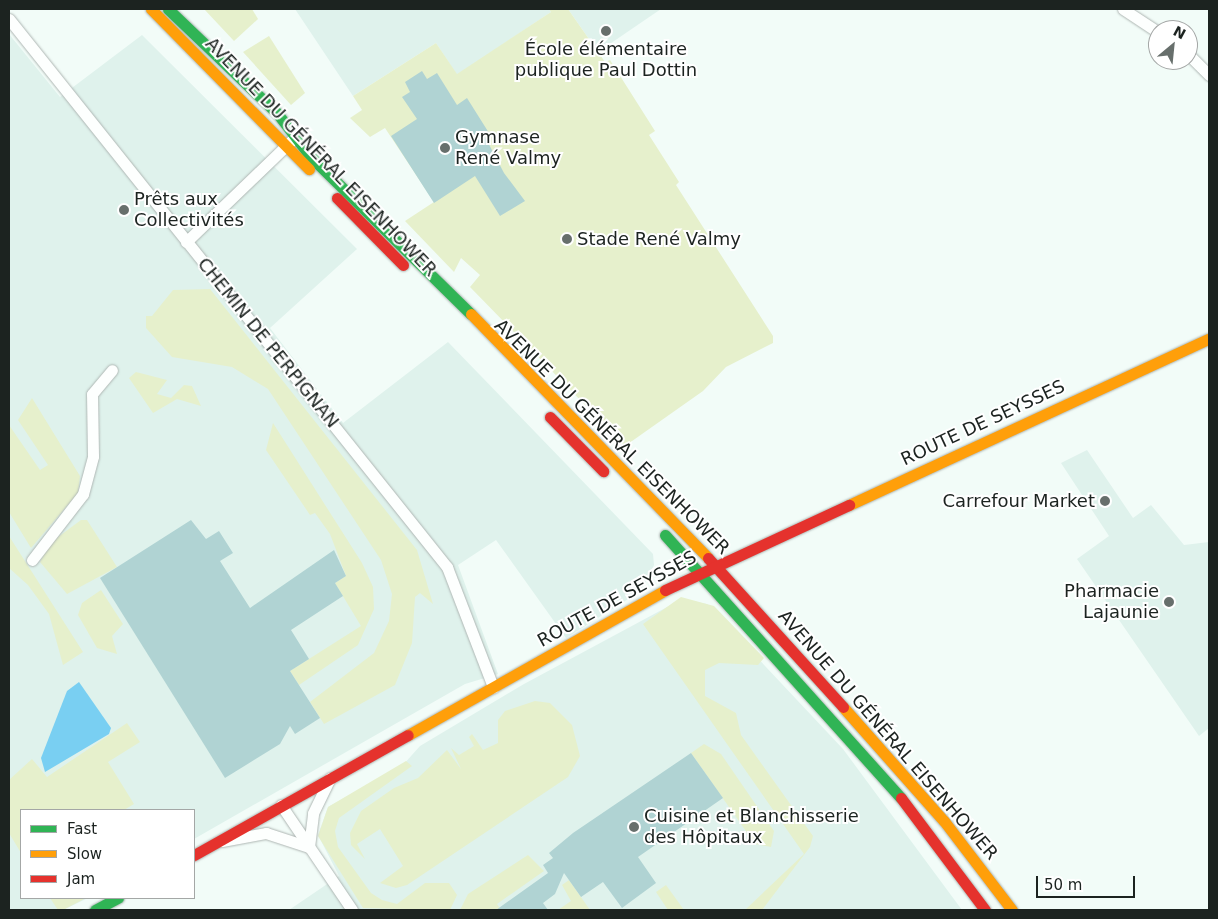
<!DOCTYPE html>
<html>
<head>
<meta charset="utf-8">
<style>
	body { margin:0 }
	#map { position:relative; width:1218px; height:919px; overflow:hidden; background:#f2fcf8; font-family:"DejaVu Sans",sans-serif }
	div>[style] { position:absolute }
	.built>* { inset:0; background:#dff2ec }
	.green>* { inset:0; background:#e6f0cc }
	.water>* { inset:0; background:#79cff2 }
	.building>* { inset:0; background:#b0d3d3 }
	.roads { filter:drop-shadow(0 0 1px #aeb6b3) drop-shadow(0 0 1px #aeb6b3) }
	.street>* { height:11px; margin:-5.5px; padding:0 5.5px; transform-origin:5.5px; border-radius:5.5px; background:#fdfffe }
	.fast>* { height:11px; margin:-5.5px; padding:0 5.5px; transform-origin:5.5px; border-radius:5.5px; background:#30b455 }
	.slow>* { height:11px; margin:-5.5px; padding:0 5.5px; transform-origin:5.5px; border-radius:5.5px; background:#ff9f0a }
	.jam>* { height:11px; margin:-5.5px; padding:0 5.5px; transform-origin:5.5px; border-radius:5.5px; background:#e5322d }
	.dots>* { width:14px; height:14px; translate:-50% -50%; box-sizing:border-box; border:2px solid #fff; border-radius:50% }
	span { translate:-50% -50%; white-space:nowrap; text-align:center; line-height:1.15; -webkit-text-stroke:4px #fff; paint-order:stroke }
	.poi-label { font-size:18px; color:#1c2320 }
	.left { translate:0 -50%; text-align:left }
	.right { translate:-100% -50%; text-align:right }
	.street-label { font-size:18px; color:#1c2320 }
	.frame { position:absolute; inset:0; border:10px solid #1c2320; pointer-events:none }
	.legend { position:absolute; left:20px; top:809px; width:175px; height:90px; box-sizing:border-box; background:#fff; border:1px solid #a4a7a6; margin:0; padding:6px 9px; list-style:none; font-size:15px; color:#1c2320 }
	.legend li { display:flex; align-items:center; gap:10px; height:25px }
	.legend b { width:25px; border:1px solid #a4a7a6 }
	.north { position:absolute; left:1148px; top:20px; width:50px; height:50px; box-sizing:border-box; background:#fff; border:1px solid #a4a7a6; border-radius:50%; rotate:28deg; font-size:14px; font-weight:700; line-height:20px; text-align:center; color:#1c2320 }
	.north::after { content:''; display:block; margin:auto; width:18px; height:22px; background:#676f6c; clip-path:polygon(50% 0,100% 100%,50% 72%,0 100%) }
	.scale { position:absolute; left:1036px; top:876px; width:99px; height:22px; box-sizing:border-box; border:2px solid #1c2320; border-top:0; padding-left:6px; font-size:15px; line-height:18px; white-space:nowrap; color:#1c2320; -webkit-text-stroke:4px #fff; paint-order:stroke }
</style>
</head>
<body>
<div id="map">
	<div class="built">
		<i style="clip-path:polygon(295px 9px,549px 9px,551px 12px,457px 75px,436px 43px,353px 96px)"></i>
		<i style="clip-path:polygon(568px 9px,661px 9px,598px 52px)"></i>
		<i style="clip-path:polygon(9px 34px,60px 97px,142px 35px,357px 249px,270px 328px,343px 423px,448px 342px,653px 554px,654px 565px,641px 591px,566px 638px,496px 540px,458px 565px,498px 674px,465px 684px,194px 839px,194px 810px,21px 810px,21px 898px,88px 898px,63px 910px,9px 910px)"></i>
		<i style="clip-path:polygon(1087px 450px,1133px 518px,1151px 505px,1184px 545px,1209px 542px,1209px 728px,1199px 736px,1077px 559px,1109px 536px,1061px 463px)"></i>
		<i style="clip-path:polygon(682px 599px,707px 604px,843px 749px,962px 910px,289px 910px,339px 876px,318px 835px,328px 807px,403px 765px,420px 746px,524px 684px)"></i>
	</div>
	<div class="green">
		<i style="clip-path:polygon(204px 9px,252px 9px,258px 19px,234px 41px)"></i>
		<i style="clip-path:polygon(549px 9px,568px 9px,605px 62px,610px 60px,655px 131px,649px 135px,679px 182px,676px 185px,773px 336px,773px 343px,726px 367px,703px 391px,625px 446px,470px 287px,480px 275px,461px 258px,454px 272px,405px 221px,434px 202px,385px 128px,370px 137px,350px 118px,362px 110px,353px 96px,436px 43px,457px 74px,551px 12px)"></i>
		<i style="clip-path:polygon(269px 36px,305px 93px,291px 105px,243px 52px)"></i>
		<i style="clip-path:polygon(210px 289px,417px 550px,433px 604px,420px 593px,415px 597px,412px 643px,395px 685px,324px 724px,310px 702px,374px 653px,389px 621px,392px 594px,381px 560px,268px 389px,232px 367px,172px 357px,146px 328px,146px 316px,152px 316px,173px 290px)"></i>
		<i style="clip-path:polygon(136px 372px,167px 380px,157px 394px,171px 398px,184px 385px,192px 386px,201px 406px,177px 399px,153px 413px,129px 378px)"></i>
		<i style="clip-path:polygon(32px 398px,80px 476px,78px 493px,31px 548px,9px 512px,9px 425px,40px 470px,48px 465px,18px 420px)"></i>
		<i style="clip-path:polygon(273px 423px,362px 563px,373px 587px,374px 609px,358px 645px,299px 685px,290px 671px,361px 626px,335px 583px,346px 576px,330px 534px,315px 513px,310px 515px,266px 450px)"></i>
		<i style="clip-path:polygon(81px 520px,87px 520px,117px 567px,67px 594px,40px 562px,50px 543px)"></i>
		<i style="clip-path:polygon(9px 536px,83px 652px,63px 665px,49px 614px,28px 585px,9px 568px)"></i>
		<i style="clip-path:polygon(101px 590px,123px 624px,112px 636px,117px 654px,97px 648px,78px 615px,82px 603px)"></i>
		<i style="clip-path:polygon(681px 597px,714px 606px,764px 658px,758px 665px,719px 663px,705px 670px,705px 696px,736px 713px,741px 735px,813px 836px,810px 847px,762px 910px,745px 910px,804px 854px,643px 624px)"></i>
		<i style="clip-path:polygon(535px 701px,550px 703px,572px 725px,580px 756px,568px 777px,407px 885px,396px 888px,380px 883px,403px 866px,380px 829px,357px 844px,365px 859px,351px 845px,350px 833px,361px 811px,394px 788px,418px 778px,447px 750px,461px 769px,451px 748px,459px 755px,474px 746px,469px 737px,472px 734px,483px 750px,498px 743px,498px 720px,505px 711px)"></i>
		<i style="clip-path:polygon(127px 723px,140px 742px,108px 762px,134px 804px,124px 810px,21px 810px,21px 853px,9px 833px,9px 780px,32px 759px,47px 777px)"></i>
		<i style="clip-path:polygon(704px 744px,721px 754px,774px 831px,771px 847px,755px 844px,691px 753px)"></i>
		<i style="clip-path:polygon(406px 761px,412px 766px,339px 818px,335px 831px,338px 847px,371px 893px,382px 900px,397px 904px,425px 883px,449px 883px,457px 895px,450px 910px,363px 908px,318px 836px,328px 807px)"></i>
		<i style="clip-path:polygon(528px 855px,544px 871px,497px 904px,501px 910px,460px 910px,468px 894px)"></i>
		<i style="clip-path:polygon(569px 880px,590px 910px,558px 910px,571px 901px,562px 885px)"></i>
		<i style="clip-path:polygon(666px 885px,684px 910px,668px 910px,656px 892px)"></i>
		<i style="clip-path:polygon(50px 898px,86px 898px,63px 910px,58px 910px)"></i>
	</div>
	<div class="water">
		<i style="clip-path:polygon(79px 682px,111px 728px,109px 734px,45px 772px,41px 758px,67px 691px)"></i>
	</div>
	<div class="building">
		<i style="clip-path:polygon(422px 71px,427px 79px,437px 73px,457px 105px,467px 98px,489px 133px,484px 135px,504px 173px,525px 201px,500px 216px,475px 176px,434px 203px,391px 136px,417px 119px,402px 97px,410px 92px,405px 82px)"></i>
		<i style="clip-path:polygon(191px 520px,206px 539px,219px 531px,233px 553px,220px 561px,250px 608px,334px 550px,346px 576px,335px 583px,343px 596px,291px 630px,309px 659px,290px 671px,320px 718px,295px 734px,290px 726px,280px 744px,225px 778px,100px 578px)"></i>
		<i style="clip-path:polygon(691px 753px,723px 798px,638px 857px,656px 883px,622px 908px,603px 882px,581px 897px,564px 873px,555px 894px,543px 903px,548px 910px,496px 910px,548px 873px,543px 865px,553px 858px,549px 853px,573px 833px)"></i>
	</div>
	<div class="roads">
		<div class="street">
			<i style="left:1123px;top:9px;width:42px;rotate:33.3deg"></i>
			<i style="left:9px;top:19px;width:702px;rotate:51.37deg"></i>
			<i style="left:447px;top:567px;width:129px;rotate:69deg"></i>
			<i style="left:1188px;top:54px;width:30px;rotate:45deg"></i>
			<i style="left:186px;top:242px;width:146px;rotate:-43.9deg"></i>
			<i style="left:32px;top:560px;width:83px;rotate:-52.3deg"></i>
			<i style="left:83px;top:494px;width:39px;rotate:-75deg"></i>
			<i style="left:93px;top:456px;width:62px;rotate:-90.9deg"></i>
			<i style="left:92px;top:394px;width:31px;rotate:-50deg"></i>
			<i style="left:281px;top:805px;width:127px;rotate:55.9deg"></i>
			<i style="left:222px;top:841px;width:45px;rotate:-10.3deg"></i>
			<i style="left:266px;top:833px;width:45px;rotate:18deg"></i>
			<i style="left:309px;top:847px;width:34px;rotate:-83deg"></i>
			<i style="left:313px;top:813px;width:39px;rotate:-64deg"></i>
		</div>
		<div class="fast">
			<i style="left:168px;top:9px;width:151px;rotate:43.7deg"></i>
			<i style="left:277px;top:113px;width:56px;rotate:52.3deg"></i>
			<i style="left:311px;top:157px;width:224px;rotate:44.5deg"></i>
			<i style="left:665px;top:535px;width:353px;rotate:48.1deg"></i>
			<i style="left:95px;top:910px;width:26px;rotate:-28deg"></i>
		</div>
		<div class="slow">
			<i style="left:151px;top:9px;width:225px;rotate:45.4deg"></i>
			<i style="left:471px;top:314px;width:340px;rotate:45.8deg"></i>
			<i style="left:849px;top:505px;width:396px;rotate:-24.8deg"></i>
			<i style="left:843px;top:707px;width:152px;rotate:48.5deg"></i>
			<i style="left:944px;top:821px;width:112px;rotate:52.6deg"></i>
			<i style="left:408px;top:735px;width:295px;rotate:-29.4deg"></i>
		</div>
		<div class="jam">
			<i style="left:337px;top:198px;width:94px;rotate:45.4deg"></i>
			<i style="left:550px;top:417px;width:76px;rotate:45.5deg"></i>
			<i style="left:708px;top:558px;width:201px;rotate:47.8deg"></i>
			<i style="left:665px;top:590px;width:203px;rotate:-24.8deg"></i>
			<i style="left:901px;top:798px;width:140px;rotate:53.1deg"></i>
			<i style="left:194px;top:855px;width:245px;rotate:-29.3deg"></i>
		</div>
	</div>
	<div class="dots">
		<i style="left:606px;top:31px;background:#676f6c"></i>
		<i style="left:445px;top:148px;background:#676f6c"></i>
		<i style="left:124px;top:210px;background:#676f6c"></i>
		<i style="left:567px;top:239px;background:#676f6c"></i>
		<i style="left:1105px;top:501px;background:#676f6c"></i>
		<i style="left:1169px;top:602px;background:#676f6c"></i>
		<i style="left:634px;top:827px;background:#676f6c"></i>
	</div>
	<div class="poi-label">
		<span style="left:606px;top:60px">École élémentaire<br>publique Paul Dottin</span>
		<span class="left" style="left:455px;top:148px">Gymnase<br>René Valmy</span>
		<span class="left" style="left:134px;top:210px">Prêts aux<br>Collectivités</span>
		<span class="left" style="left:577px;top:239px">Stade René Valmy</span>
		<span class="right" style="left:1095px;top:501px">Carrefour Market</span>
		<span class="right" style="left:1159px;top:602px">Pharmacie<br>Lajaunie</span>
		<span class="left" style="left:644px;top:827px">Cuisine et Blanchisserie<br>des Hôpitaux</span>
	</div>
	<div class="street-label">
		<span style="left:321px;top:157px;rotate:46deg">AVENUE DU GÉNÉRAL EISENHOWER</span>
		<span style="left:268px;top:343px;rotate:51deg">CHEMIN DE PERPIGNAN</span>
		<span style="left:983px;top:423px;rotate:-25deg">ROUTE DE SEYSSES</span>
		<span style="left:612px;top:437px;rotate:45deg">AVENUE DU GÉNÉRAL EISENHOWER</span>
		<span style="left:617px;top:599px;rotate:-29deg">ROUTE DE SEYSSES</span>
		<span style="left:888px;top:735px;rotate:49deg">AVENUE DU GÉNÉRAL EISENHOWER</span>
	</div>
	<div class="frame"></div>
	<ul class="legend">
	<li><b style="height:6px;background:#30b455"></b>Fast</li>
	<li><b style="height:6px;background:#ff9f0a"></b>Slow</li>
	<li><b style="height:6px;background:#e5322d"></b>Jam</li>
	</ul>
	<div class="north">N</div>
	<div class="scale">50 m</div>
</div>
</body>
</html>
